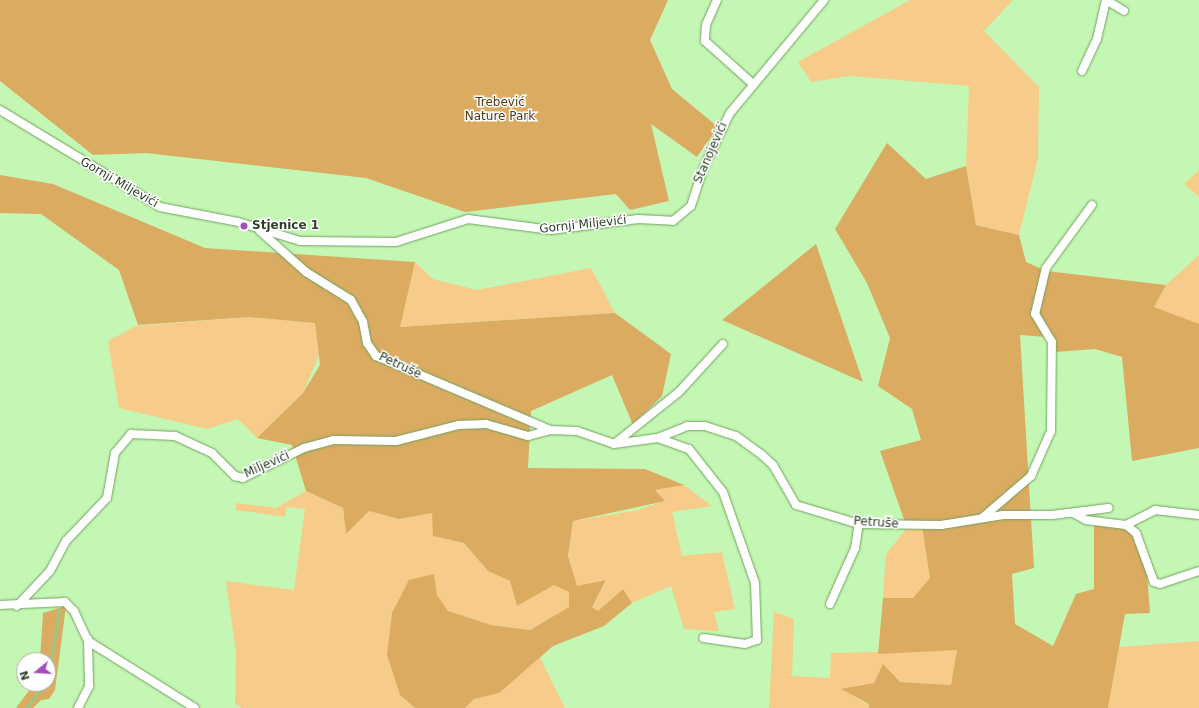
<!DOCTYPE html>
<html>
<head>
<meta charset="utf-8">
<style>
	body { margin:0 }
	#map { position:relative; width:1199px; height:708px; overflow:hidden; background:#c4f7b3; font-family:"DejaVu Sans",sans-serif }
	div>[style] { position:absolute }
	.green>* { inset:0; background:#f7cc8a }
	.forest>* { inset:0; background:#daab61 }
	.stream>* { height:2.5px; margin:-1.25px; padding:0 1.25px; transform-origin:1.25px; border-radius:1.25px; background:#97c985 }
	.roads { filter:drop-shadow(0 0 1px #73a262) drop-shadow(0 0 1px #73a262) }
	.minor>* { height:8px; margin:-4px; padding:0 4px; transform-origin:4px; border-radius:4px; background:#fff }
	.dots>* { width:11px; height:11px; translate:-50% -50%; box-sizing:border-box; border:2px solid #fff; border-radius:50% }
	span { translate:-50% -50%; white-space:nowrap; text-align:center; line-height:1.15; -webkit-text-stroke:3px #fff; paint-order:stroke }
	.park-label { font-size:12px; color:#4e3a1a }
	.street-label { font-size:12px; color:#2b3f24 }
	.poi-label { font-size:12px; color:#2b3f24; font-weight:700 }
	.left { translate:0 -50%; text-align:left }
	.north { position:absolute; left:16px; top:652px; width:40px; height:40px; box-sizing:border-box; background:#fff; border:1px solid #aab2a7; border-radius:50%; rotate:252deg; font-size:11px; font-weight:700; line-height:16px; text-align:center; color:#2b3f24 }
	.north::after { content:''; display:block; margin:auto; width:14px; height:18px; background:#a24dbb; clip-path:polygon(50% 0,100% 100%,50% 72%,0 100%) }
</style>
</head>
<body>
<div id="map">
	<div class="green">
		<i style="clip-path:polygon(910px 0,1013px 0,984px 31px,1039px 87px,1038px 159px,1019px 235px,976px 225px,966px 166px,969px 86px,850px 76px,811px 82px,798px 62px)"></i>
		<i style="clip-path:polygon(1199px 170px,1199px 197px,1184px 184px)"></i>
		<i style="clip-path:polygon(1199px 255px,1199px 324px,1193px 324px,1154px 307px,1166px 285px)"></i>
		<i style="clip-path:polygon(415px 262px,433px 279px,477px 290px,591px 268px,615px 313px,399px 327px)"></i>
		<i style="clip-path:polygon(249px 317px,315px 323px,319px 355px,303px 393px,257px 438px,238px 419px,207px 429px,119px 408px,108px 341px,136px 326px)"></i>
		<i style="clip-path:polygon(684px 485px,712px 506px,672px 512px,682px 556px,722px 552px,735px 609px,714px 612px,719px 631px,684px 629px,671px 586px,632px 603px,623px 589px,598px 611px,592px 607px,606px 581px,577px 587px,568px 556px,573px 521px,638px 510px,664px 501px,655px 490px)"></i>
		<i style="clip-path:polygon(306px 491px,343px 508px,346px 533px,369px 511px,399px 519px,432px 513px,434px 536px,464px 543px,488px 571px,510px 581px,517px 606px,554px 585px,569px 592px,569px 607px,530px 630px,491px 625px,447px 611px,437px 595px,400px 695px,415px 708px,242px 708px,235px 704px,236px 652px,226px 581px,294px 590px,305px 509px,287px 507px,285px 517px,236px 510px,236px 503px,276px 508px)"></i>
		<i style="clip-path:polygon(922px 527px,930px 578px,913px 598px,883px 598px,886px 554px,907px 528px)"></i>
		<i style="clip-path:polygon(774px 612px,794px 619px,792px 676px,830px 678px,831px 653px,957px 650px,951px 685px,900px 682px,842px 689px,869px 705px,869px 708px,769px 708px)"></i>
		<i style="clip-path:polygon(1199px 641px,1199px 708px,1108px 708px,1119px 647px)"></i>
		<i style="clip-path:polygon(540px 657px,565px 708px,465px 708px,474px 699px,499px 693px)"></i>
	</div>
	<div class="forest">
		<i style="clip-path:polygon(0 0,668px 0,650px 40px,672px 89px,718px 127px,697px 157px,651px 124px,669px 201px,630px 210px,616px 194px,465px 212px,366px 178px,146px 153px,93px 155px,0 81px)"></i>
		<i style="clip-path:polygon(887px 143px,926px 179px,966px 166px,976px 225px,1019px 235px,1026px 262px,1046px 271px,1166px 285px,1154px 307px,1199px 324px,1199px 448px,1132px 461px,1122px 357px,1095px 349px,1055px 352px,1047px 337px,1020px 335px,1034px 568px,1012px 574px,1015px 624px,1053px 646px,1076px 594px,1094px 589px,1094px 524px,1119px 525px,1133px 532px,1147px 575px,1150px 613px,1125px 614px,1108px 708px,869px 708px,869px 704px,841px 689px,874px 683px,883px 664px,900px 682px,951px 685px,957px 650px,878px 654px,883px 598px,913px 598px,930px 578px,922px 527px,907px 528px,880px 451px,921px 440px,912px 409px,878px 386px,890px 338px,867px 283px,835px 229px)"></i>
		<i style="clip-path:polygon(0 175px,53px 184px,205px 248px,415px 262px,400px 327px,615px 313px,671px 354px,662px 396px,633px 425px,612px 375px,531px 411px,528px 468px,645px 469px,684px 485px,655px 490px,665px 501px,573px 521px,568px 556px,577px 586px,606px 580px,592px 607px,598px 611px,623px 589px,632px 603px,604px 626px,553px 646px,499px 693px,474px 699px,465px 708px,415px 708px,400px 695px,387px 655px,392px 613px,409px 580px,434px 574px,437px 595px,448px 611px,491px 625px,530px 630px,569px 607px,569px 592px,554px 585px,517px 606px,510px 581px,488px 571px,464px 543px,433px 536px,432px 513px,399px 519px,369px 511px,346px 534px,343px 508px,306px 491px,292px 445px,257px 438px,303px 393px,320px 365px,315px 323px,249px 317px,138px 325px,119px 270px,41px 214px,0 213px)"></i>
		<i style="clip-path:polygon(816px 244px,863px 382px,722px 320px)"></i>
		<i style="clip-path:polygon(66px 606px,55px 690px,49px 699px,41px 700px,33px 708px,16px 708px,34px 684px,48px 684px,48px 660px,40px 660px,43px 613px)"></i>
	</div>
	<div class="stream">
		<i style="left:48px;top:678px;width:68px;rotate:-80.7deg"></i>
		<i style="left:26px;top:708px;width:31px;rotate:-50deg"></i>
	</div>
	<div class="roads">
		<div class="minor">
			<i style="left:717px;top:0;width:27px;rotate:114deg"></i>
			<i style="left:706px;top:25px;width:16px;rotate:94deg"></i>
			<i style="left:705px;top:41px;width:64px;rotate:41.9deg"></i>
			<i style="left:1106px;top:0;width:21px;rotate:31deg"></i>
			<i style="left:1082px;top:71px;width:35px;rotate:-65deg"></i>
			<i style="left:1097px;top:39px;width:40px;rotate:-77deg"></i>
			<i style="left:0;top:110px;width:187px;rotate:31.2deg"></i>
			<i style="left:160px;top:207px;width:79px;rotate:10.9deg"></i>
			<i style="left:238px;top:222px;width:65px;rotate:17deg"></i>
			<i style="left:300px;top:241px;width:96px;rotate:0.6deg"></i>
			<i style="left:396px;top:242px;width:76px;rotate:-17.7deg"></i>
			<i style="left:468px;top:219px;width:84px;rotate:7.5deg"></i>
			<i style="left:551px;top:230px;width:88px;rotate:-7.2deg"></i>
			<i style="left:638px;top:219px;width:35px;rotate:3deg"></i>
			<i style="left:673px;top:221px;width:23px;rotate:-40deg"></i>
			<i style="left:691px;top:206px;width:39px;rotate:-72deg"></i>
			<i style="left:703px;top:169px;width:62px;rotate:-64.3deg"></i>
			<i style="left:730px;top:113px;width:147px;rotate:-50.2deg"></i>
			<i style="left:260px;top:231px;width:62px;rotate:41.7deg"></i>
			<i style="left:306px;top:272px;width:53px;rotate:31.9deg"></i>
			<i style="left:351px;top:300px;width:25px;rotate:61deg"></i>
			<i style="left:363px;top:322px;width:21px;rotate:79deg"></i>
			<i style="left:367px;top:343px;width:16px;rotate:55deg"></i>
			<i style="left:376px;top:356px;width:189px;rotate:23deg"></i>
			<i style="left:658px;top:438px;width:33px;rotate:20deg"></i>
			<i style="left:689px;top:449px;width:55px;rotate:51.7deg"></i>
			<i style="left:723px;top:492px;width:96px;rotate:70.6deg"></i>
			<i style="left:755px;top:583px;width:57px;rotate:88deg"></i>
			<i style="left:757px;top:640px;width:13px;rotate:162deg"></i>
			<i style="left:745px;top:644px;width:42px;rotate:-171.9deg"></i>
			<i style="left:614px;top:444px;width:83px;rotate:-38.7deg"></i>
			<i style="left:679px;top:392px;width:65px;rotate:-47.5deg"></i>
			<i style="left:1073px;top:513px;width:15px;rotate:28deg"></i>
			<i style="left:1086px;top:520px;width:40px;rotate:7.1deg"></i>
			<i style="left:1126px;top:525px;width:13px;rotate:39deg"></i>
			<i style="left:1136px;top:533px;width:52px;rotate:69.8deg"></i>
			<i style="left:1154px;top:582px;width:6px;rotate:18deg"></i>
			<i style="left:1160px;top:584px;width:41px;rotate:-18.4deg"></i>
			<i style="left:982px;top:518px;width:65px;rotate:-40.6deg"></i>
			<i style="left:1031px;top:476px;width:49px;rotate:-66deg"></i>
			<i style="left:1051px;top:431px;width:89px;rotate:-89.4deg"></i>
			<i style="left:1052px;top:342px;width:33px;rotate:-121deg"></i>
			<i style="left:1035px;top:314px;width:47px;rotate:-76.6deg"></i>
			<i style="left:1046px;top:268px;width:78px;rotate:-53.9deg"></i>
			<i style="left:1126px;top:525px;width:33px;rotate:-27deg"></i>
			<i style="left:1155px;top:510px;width:44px;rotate:6.5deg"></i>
			<i style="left:830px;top:604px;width:61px;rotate:-65.9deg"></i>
			<i style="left:855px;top:548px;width:24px;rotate:-81deg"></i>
			<i style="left:0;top:605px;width:65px;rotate:-2.6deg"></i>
			<i style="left:65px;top:602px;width:13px;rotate:45deg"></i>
			<i style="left:74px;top:611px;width:33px;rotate:65deg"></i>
			<i style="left:88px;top:641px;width:126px;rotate:32.1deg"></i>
			<i style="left:17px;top:606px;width:48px;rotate:-46.7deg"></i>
			<i style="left:50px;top:571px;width:34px;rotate:-62deg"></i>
			<i style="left:66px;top:541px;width:59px;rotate:-46.4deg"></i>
			<i style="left:107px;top:498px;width:46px;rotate:-79.9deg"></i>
			<i style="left:115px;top:453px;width:25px;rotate:-50deg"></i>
			<i style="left:131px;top:434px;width:44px;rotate:2.6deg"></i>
			<i style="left:175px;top:436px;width:41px;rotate:24.7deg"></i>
			<i style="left:212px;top:453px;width:33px;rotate:45deg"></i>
			<i style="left:235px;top:476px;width:8px;rotate:14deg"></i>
			<i style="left:243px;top:478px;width:68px;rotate:-26.2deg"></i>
			<i style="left:304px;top:448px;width:31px;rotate:-15deg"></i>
			<i style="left:334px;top:440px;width:62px;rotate:0.9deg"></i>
			<i style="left:396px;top:441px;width:65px;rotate:-14.3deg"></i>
			<i style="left:459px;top:425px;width:27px;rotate:-2deg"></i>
			<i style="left:486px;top:424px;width:44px;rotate:15.9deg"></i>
			<i style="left:528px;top:436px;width:23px;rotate:-15deg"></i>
			<i style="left:550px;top:430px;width:27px;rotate:2deg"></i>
			<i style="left:577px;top:431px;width:39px;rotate:19deg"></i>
			<i style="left:614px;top:444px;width:44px;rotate:-7.8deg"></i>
			<i style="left:658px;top:438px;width:31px;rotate:-22deg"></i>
			<i style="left:687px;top:426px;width:18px"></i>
			<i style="left:705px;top:426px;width:33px;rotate:18deg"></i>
			<i style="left:736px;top:436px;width:31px;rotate:36deg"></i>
			<i style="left:761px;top:454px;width:16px;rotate:43deg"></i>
			<i style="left:773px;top:465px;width:46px;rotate:60.1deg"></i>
			<i style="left:796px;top:505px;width:66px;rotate:16.8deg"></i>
			<i style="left:859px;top:524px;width:82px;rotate:0.7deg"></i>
			<i style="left:941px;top:525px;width:63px;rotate:-9.2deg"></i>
			<i style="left:1003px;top:515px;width:49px"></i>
			<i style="left:1052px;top:515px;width:57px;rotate:-7deg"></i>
			<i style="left:78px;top:708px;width:25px;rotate:-63deg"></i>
			<i style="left:89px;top:686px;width:47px;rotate:-91.2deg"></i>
		</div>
	</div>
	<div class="dots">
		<i style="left:244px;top:226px;background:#a24dbb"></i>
	</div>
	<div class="park-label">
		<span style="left:500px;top:110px">Trebević<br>Nature Park</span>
	</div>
	<div class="street-label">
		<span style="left:711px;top:153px;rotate:-66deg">Stanojevići</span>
		<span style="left:119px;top:183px;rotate:30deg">Gornji Miljevići</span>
		<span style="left:583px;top:225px;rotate:-6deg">Gornji Miljevići</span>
		<span style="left:400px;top:366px;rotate:25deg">Petruše</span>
		<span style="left:267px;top:465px;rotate:-24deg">Miljevići</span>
		<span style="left:876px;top:523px;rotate:4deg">Petruše</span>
	</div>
	<div class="poi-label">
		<span class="left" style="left:252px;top:226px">Stjenice 1</span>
	</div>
	<div class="north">N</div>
</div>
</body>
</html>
